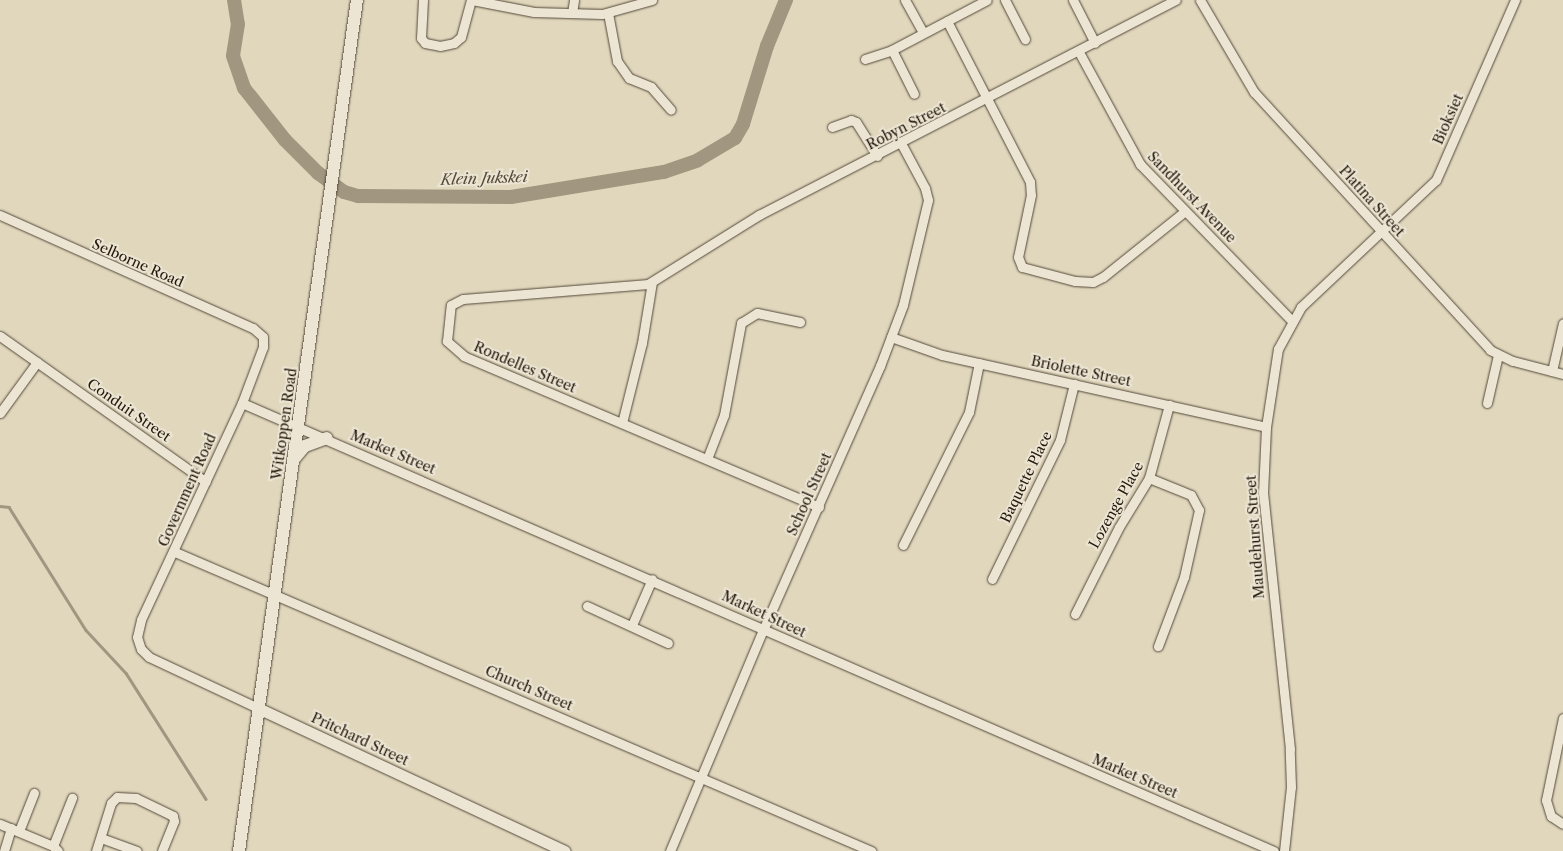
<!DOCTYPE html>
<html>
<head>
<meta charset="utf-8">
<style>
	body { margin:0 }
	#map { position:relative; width:1563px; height:851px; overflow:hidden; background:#e1d7bd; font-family:"Libre Caslon Text",serif }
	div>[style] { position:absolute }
	.stream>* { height:2.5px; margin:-1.25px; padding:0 1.25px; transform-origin:1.25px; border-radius:1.25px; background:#a19680 }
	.river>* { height:14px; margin:-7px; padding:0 7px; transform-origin:7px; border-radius:7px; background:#a19680 }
	.roads { filter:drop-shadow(0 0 1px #534838) drop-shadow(0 0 1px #534838) }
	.minor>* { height:9px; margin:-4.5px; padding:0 4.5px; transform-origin:4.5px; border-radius:4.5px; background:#ece5d4 }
	.tertiary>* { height:11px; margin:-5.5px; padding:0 5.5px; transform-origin:5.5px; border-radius:5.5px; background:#ece5d4 }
	.secondary>* { height:12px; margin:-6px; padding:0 6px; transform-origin:6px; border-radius:6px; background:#ece5d4 }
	span { translate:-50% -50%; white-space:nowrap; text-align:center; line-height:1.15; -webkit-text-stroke:4px #ece5d4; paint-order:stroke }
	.street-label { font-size:14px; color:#24190b }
	.water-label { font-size:15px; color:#564b3a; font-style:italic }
</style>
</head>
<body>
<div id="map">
	<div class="stream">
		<i style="left:0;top:506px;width:9px;rotate:6deg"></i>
		<i style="left:9px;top:507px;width:145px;rotate:58deg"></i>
		<i style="left:86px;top:630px;width:59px;rotate:47.1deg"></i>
		<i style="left:126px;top:673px;width:149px;rotate:57.6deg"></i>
	</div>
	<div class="river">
		<i style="left:234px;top:0;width:24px;rotate:81deg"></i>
		<i style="left:238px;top:24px;width:32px;rotate:99deg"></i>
		<i style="left:233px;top:56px;width:34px;rotate:71deg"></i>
		<i style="left:244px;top:88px;width:66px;rotate:51.7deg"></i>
		<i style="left:285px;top:140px;width:47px;rotate:45deg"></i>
		<i style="left:318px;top:173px;width:32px;rotate:36deg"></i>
		<i style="left:344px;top:192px;width:15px;rotate:16deg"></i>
		<i style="left:358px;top:196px;width:153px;rotate:0.4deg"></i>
		<i style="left:511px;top:197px;width:155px;rotate:-9.3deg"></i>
		<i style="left:664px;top:172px;width:36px;rotate:-19deg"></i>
		<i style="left:698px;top:160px;width:43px;rotate:-30.7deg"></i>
		<i style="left:735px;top:138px;width:16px;rotate:-60deg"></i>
		<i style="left:743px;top:124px;width:82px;rotate:-72.9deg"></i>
		<i style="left:767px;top:46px;width:50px;rotate:-67.6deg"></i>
	</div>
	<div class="roads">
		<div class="minor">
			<i style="left:423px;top:0;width:38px;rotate:93deg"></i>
			<i style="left:421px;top:38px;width:6px;rotate:51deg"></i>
			<i style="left:425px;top:43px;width:15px;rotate:11deg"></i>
			<i style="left:440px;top:46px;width:14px;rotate:-12deg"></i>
			<i style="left:454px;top:43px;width:9px;rotate:-41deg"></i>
			<i style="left:461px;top:37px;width:38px;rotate:-75deg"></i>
			<i style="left:472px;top:0;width:63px;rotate:11deg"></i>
			<i style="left:534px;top:12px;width:68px;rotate:1.7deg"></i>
			<i style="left:602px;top:14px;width:52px;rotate:-15.6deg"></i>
			<i style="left:905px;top:0;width:37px;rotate:61deg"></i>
			<i style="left:1005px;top:0;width:44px;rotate:62.9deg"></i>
			<i style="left:1073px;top:0;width:48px;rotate:62.9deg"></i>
			<i style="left:1200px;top:0;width:107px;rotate:59.6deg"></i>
			<i style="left:1254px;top:92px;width:350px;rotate:47.5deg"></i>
			<i style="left:1490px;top:350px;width:25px;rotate:26deg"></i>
			<i style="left:1513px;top:361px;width:52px;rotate:14.6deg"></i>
			<i style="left:572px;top:13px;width:13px;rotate:-81deg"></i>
			<i style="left:608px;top:13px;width:49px;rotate:79.4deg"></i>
			<i style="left:617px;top:61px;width:21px;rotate:55deg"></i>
			<i style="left:629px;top:78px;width:24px;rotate:22deg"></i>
			<i style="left:651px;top:87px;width:30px;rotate:49deg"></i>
			<i style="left:947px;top:21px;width:181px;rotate:62.7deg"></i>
			<i style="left:1030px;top:182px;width:13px;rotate:86deg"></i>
			<i style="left:1031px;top:195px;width:63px;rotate:101.8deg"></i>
			<i style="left:1018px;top:257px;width:11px;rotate:68deg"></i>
			<i style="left:1022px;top:267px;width:55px;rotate:14.8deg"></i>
			<i style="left:1075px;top:281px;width:18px;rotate:3deg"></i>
			<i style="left:1093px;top:282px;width:11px;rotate:-27deg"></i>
			<i style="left:1103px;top:277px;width:105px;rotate:-38.8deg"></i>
			<i style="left:892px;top:50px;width:49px;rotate:63.4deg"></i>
			<i style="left:1079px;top:52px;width:128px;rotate:61.4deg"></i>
			<i style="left:1140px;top:164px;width:217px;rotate:45.9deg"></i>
			<i style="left:865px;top:59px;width:28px;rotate:-18deg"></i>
			<i style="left:892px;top:50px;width:107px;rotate:-27.8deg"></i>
			<i style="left:832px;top:127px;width:20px;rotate:-20deg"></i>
			<i style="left:851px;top:120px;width:5px;rotate:22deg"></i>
			<i style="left:856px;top:122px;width:40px;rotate:58deg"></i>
			<i style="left:0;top:215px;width:277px;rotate:24.1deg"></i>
			<i style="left:253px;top:328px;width:13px;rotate:42deg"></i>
			<i style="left:263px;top:337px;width:10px;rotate:90deg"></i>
			<i style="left:263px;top:347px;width:60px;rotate:110.6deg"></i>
			<i style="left:242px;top:403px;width:239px;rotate:115deg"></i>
			<i style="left:141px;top:620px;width:17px;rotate:103deg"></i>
			<i style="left:137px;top:637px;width:13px;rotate:72deg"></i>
			<i style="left:141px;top:649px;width:11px;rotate:45deg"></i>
			<i style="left:149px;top:657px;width:123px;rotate:25.1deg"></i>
			<i style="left:0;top:336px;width:252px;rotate:35.3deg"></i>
			<i style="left:891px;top:337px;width:54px;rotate:19.4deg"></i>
			<i style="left:942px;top:355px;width:332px;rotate:12.5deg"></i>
			<i style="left:1552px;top:371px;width:49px;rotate:-77.1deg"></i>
			<i style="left:242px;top:403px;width:1125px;rotate:23.47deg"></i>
			<i style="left:1487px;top:403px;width:49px;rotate:-77.1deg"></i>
			<i style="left:0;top:413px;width:63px;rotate:-54deg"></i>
			<i style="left:622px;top:423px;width:82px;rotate:-76deg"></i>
			<i style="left:642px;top:343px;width:62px;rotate:-80.7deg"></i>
			<i style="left:707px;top:459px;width:47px;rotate:-68.9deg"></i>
			<i style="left:724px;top:415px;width:94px;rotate:-79.5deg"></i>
			<i style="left:741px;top:323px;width:19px;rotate:-32deg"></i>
			<i style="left:757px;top:313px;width:44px;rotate:11.8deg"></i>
			<i style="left:1149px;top:478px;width:45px;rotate:22deg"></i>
			<i style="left:1191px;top:495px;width:17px;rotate:62deg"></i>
			<i style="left:1199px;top:510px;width:69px;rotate:102.6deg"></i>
			<i style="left:1184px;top:577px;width:74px;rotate:110.6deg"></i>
			<i style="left:819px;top:507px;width:386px;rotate:-157deg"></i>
			<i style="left:464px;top:356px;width:23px;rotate:-139deg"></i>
			<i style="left:447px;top:341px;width:36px;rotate:-84deg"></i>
			<i style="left:451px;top:305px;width:13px;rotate:-27deg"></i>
			<i style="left:463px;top:299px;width:186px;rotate:-4.6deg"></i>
			<i style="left:648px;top:284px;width:131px;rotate:-31.9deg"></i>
			<i style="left:759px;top:215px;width:469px;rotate:-27.3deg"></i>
			<i style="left:903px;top:545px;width:148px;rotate:-63.6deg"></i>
			<i style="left:969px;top:412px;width:50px;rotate:-78.5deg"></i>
			<i style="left:175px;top:552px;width:758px;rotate:23.25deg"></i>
			<i style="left:992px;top:579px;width:155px;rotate:-63.9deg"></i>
			<i style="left:1060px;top:440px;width:58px;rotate:-76deg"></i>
			<i style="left:587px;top:606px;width:89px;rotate:24.6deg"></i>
			<i style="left:1075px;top:614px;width:97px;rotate:-63.2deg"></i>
			<i style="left:1119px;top:527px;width:57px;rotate:-58.5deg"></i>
			<i style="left:1149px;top:478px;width:76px;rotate:-74.7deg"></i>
			<i style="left:632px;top:625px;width:50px;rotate:-66.5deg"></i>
			<i style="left:1563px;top:718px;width:84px;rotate:101.7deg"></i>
			<i style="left:1546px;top:800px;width:17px;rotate:73deg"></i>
			<i style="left:1551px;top:816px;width:14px;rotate:34deg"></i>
			<i style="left:0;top:824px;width:57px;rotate:22.5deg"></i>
			<i style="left:53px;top:846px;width:7px;rotate:45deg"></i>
			<i style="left:19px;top:831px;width:41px;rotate:-68.5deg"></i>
			<i style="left:101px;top:838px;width:38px;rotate:20deg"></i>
			<i style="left:53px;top:846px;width:52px;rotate:-68.4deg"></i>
			<i style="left:4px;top:851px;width:24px;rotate:-73deg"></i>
			<i style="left:96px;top:851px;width:50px;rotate:-72.6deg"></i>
			<i style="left:111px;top:803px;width:8px;rotate:-45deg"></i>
			<i style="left:117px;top:797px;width:19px;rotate:3deg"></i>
			<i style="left:136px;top:798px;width:41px;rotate:25.9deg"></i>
			<i style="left:173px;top:816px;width:5px;rotate:79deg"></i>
			<i style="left:174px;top:821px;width:32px;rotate:112deg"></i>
			<i style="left:670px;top:851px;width:240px;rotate:-67.2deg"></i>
			<i style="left:763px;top:630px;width:289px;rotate:-66.1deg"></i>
			<i style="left:880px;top:366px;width:65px;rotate:-69.3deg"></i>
			<i style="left:903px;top:305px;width:108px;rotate:-76.6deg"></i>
			<i style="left:928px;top:200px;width:12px;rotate:-104deg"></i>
			<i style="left:925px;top:188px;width:51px;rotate:-118.1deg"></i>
			<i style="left:1284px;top:851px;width:64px;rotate:-83.8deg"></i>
			<i style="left:1291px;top:787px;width:38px;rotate:-92deg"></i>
			<i style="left:1290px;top:749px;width:257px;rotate:-96deg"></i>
			<i style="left:1263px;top:493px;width:66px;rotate:-87.4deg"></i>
			<i style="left:1266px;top:427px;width:79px;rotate:-81.3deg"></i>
			<i style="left:1278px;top:349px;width:48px;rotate:-61.3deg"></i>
			<i style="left:1301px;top:307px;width:185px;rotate:-43.3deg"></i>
			<i style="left:1436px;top:180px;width:197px;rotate:-66.3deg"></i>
		</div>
		<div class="tertiary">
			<i style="left:260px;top:709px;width:336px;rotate:25deg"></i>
		</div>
		<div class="secondary">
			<i style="left:294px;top:459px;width:17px;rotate:-50deg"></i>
			<i style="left:305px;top:446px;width:23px;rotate:-20deg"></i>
			<i style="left:239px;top:851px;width:859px;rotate:-82.11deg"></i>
		</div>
	</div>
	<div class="street-label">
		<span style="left:1448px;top:119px;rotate:-66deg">Bioksiet</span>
		<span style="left:906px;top:126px;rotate:-27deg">Robyn Street</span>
		<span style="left:1192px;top:197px;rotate:46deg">Sandhurst Avenue</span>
		<span style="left:1372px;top:201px;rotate:48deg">Platina Street</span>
		<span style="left:138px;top:263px;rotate:24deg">Selborne Road</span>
		<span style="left:525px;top:367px;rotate:23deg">Rondelles Street</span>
		<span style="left:1081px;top:371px;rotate:12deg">Briolette Street</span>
		<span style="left:129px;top:410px;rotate:35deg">Conduit Street</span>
		<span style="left:284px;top:424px;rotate:-82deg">Witkoppen Road</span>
		<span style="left:393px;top:452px;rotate:23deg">Market Street</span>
		<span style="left:1026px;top:477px;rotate:-64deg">Baquette Place</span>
		<span style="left:187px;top:490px;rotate:-66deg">Government Road</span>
		<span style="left:809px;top:494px;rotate:-66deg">School Street</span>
		<span style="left:1116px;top:505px;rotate:-61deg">Lozenge Place</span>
		<span style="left:1255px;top:537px;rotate:-94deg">Maudehurst Street</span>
		<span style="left:764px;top:614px;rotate:25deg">Market Street</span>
		<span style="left:529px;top:688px;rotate:23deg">Church Street</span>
		<span style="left:360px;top:739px;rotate:25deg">Pritchard Street</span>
		<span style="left:1135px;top:776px;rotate:23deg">Market Street</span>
	</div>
	<div class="water-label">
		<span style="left:484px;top:178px;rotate:-2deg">Klein Jukskei</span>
	</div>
</div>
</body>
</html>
